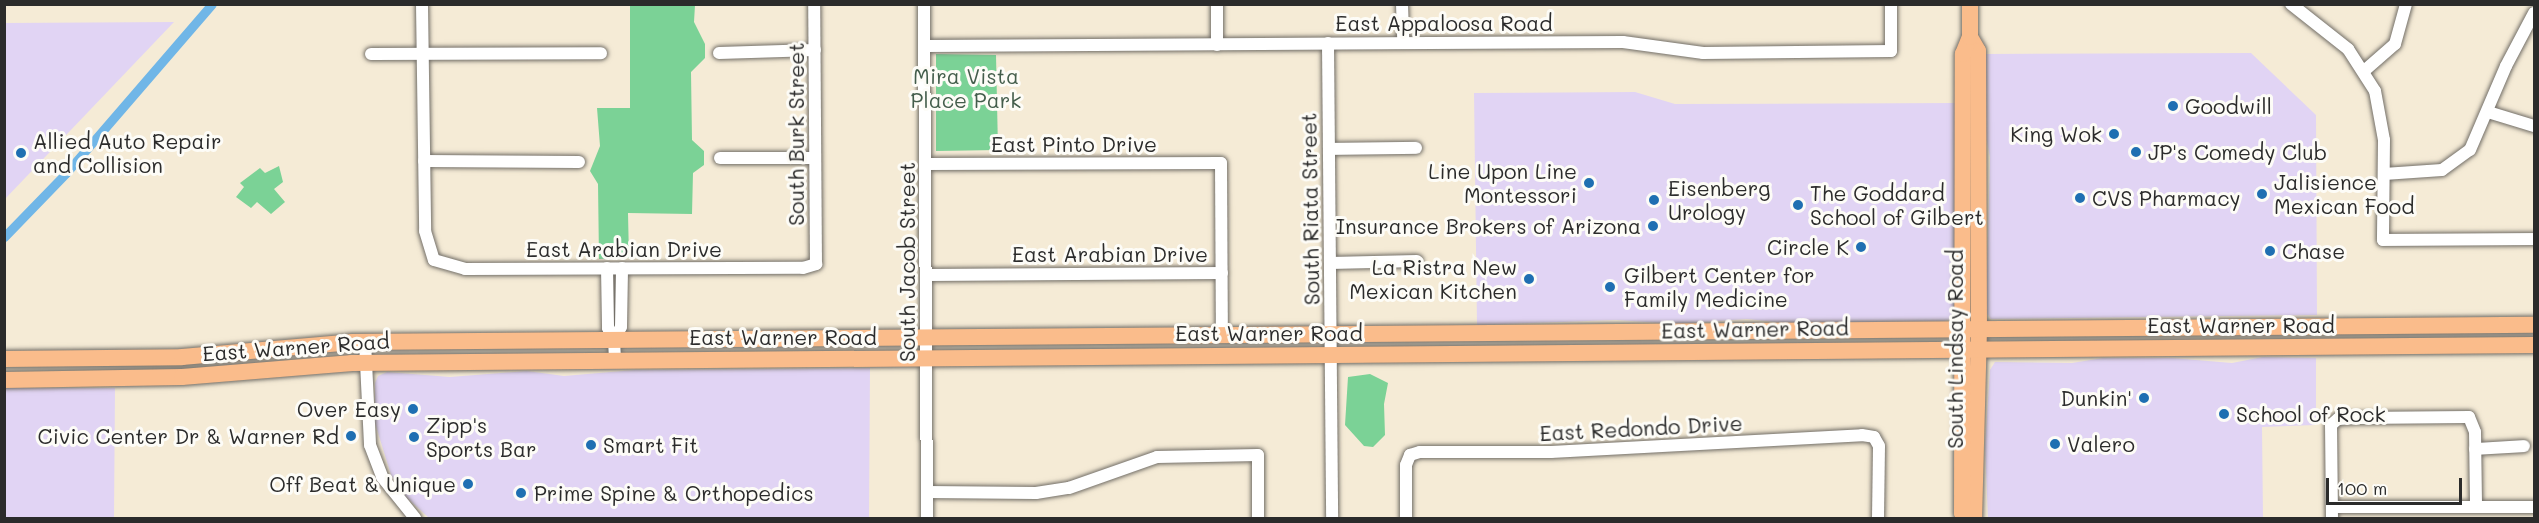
<!DOCTYPE html>
<html>
<head>
<meta charset="utf-8">
<style>
	body { margin:0 }
	#map { position:relative; width:2539px; height:523px; overflow:hidden; background:#f5ebd6; font-family:Mali,sans-serif }
	div>[style] { position:absolute }
	.built>* { inset:0; background:#e1d4f4 }
	.green>* { inset:0; background:#7bd296 }
	.canal>* { height:9px; margin:-4.5px; padding:0 4.5px; transform-origin:4.5px; border-radius:4.5px; background:#70b6e7 }
	.roads { filter:drop-shadow(0 0 2px #726e67) drop-shadow(0 0 2px #726e67) }
	.minor>* { height:12px; margin:-6px; padding:0 6px; transform-origin:6px; border-radius:6px; background:#fff }
	.major>* { height:16px; margin:-8px; padding:0 8px; transform-origin:8px; border-radius:8px; background:#fabc8b }
	.dots>* { width:16px; height:16px; translate:-50% -50%; box-sizing:border-box; border:3px solid #fdfcf7; border-radius:50% }
	span { translate:-50% -50%; white-space:nowrap; text-align:center; line-height:1.15; -webkit-text-stroke:6px #fdfcf7; paint-order:stroke }
	.street-label { font-size:21px; color:#2b2b2b }
	.park-label { font-size:21px; color:#435d4b }
	.poi-label { font-size:21px; color:#2b2b2b }
	.left { translate:0 -50%; text-align:left }
	.right { translate:-100% -50%; text-align:right }
	.frame { position:absolute; inset:0; border:6px solid #2b2b2b; pointer-events:none }
	.scale { position:absolute; left:2326px; top:478px; width:136px; height:27px; box-sizing:border-box; border:3px solid #2b2b2b; border-top:0; padding-left:8px; font-size:18px; line-height:21px; white-space:nowrap; color:#2b2b2b; -webkit-text-stroke:4px #fdfcf7; paint-order:stroke }
</style>
</head>
<body>
<div id="map">
	<div class="built">
		<i style="clip-path:polygon(174px 22px,5px 199px,5px 23px)"></i>
		<i style="clip-path:polygon(2251px 53px,2316px 115px,2317px 315px,1991px 319px,1986px 312px,1990px 157px,1984px 127px,1984px 54px)"></i>
		<i style="clip-path:polygon(1635px 92px,1675px 104px,1956px 103px,1954px 318px,1944px 321px,1784px 323px,1747px 319px,1676px 324px,1616px 320px,1477px 325px,1474px 93px)"></i>
		<i style="clip-path:polygon(2263px 357px,2316px 358px,2316px 425px,2262px 427px,2263px 518px,1988px 518px,1985px 446px,1990px 370px,1995px 362px,2072px 363px,2103px 358px,2172px 358px,2232px 363px)"></i>
		<i style="clip-path:polygon(870px 368px,869px 518px,429px 518px,406px 497px,391px 475px,375px 423px,375px 383px,378px 376px,387px 372px,450px 377px,527px 371px,564px 376px,634px 370px)"></i>
		<i style="clip-path:polygon(5px 388px,115px 388px,114px 518px,5px 518px)"></i>
	</div>
	<div class="green">
		<i style="clip-path:polygon(630px 5px,695px 5px,694px 22px,705px 44px,705px 58px,691px 72px,692px 140px,704px 151px,704px 165px,693px 173px,692px 214px,628px 213px,629px 258px,599px 259px,598px 184px,590px 171px,600px 146px,597px 108px,630px 108px)"></i>
		<i style="clip-path:polygon(936px 54px,996px 55px,998px 150px,936px 151px)"></i>
		<i style="clip-path:polygon(279px 166px,283px 182px,274px 189px,285px 202px,271px 214px,257px 202px,251px 208px,236px 197px,244px 187px,240px 183px,260px 168px,265px 173px)"></i>
		<i style="clip-path:polygon(1370px 374px,1388px 383px,1384px 404px,1385px 435px,1373px 447px,1364px 446px,1345px 425px,1348px 377px)"></i>
	</div>
	<div class="canal">
		<i style="left:4px;top:237px;width:89px;rotate:-45.9deg"></i>
		<i style="left:66px;top:173px;width:223px;rotate:-49.2deg"></i>
	</div>
	<div class="roads">
		<div class="minor">
			<i style="left:422px;top:4px;width:227px;rotate:89.2deg"></i>
			<i style="left:425px;top:231px;width:30px;rotate:73deg"></i>
			<i style="left:434px;top:260px;width:32px;rotate:16deg"></i>
			<i style="left:465px;top:269px;width:338px;rotate:-0.2deg"></i>
			<i style="left:803px;top:268px;width:14px;rotate:-17deg"></i>
			<i style="left:816px;top:264px;width:260px;rotate:-90.4deg"></i>
			<i style="left:924px;top:4px;width:514px;rotate:89.67deg"></i>
			<i style="left:1217px;top:4px;width:41px;rotate:90deg"></i>
			<i style="left:1402px;top:4px;width:37px;rotate:88deg"></i>
			<i style="left:2291px;top:4px;width:73px;rotate:38.3deg"></i>
			<i style="left:2348px;top:49px;width:50px;rotate:57.3deg"></i>
			<i style="left:2375px;top:91px;width:50px;rotate:79.6deg"></i>
			<i style="left:2384px;top:140px;width:100px;rotate:90.6deg"></i>
			<i style="left:2383px;top:240px;width:151px;rotate:-0.4deg"></i>
			<i style="left:1328px;top:43px;width:475px;rotate:89.5deg"></i>
			<i style="left:925px;top:46px;width:698px;rotate:-0.33deg"></i>
			<i style="left:1623px;top:42px;width:81px;rotate:7.8deg"></i>
			<i style="left:1703px;top:53px;width:188px;rotate:-0.6deg"></i>
			<i style="left:1891px;top:51px;width:47px;rotate:-90deg"></i>
			<i style="left:719px;top:53px;width:96px;rotate:-1.8deg"></i>
			<i style="left:371px;top:54px;width:230px;rotate:-0.2deg"></i>
			<i style="left:2364px;top:71px;width:41px;rotate:-41.1deg"></i>
			<i style="left:2395px;top:44px;width:41px;rotate:-74.6deg"></i>
			<i style="left:2488px;top:112px;width:48px;rotate:16.9deg"></i>
			<i style="left:1329px;top:149px;width:87px;rotate:-0.7deg"></i>
			<i style="left:720px;top:158px;width:95px"></i>
			<i style="left:424px;top:161px;width:155px;rotate:0.4deg"></i>
			<i style="left:927px;top:164px;width:294px;rotate:-0.2deg"></i>
			<i style="left:1221px;top:163px;width:173px;rotate:89.7deg"></i>
			<i style="left:2384px;top:174px;width:58px;rotate:-3.9deg"></i>
			<i style="left:2442px;top:170px;width:34px;rotate:-36deg"></i>
			<i style="left:2470px;top:150px;width:91px;rotate:-66.8deg"></i>
			<i style="left:2506px;top:66px;width:60px;rotate:-62.2deg"></i>
			<i style="left:1330px;top:263px;width:87px;rotate:-1.3deg"></i>
			<i style="left:607px;top:268px;width:60px;rotate:89deg"></i>
			<i style="left:608px;top:328px;width:13px;rotate:63deg"></i>
			<i style="left:614px;top:340px;width:20px;rotate:87deg"></i>
			<i style="left:927px;top:275px;width:295px;rotate:-0.4deg"></i>
			<i style="left:614px;top:340px;width:15px;rotate:-62deg"></i>
			<i style="left:621px;top:327px;width:59px;rotate:-89deg"></i>
			<i style="left:365px;top:342px;width:103px;rotate:87.2deg"></i>
			<i style="left:370px;top:445px;width:34px;rotate:69deg"></i>
			<i style="left:382px;top:477px;width:53px;rotate:51.2deg"></i>
			<i style="left:2475px;top:449px;width:49px;rotate:-3.5deg"></i>
			<i style="left:927px;top:492px;width:109px;rotate:0.5deg"></i>
			<i style="left:1036px;top:493px;width:33px;rotate:-9deg"></i>
			<i style="left:1069px;top:488px;width:93px;rotate:-19.4deg"></i>
			<i style="left:1157px;top:457px;width:101px;rotate:-1.1deg"></i>
			<i style="left:1258px;top:455px;width:63px;rotate:90deg"></i>
			<i style="left:2332px;top:507px;width:202px"></i>
			<i style="left:1406px;top:518px;width:53px;rotate:-90deg"></i>
			<i style="left:1406px;top:465px;width:11px;rotate:-68deg"></i>
			<i style="left:1410px;top:455px;width:10px;rotate:-17deg"></i>
			<i style="left:1420px;top:452px;width:131px"></i>
			<i style="left:1551px;top:452px;width:311px;rotate:-3.1deg"></i>
			<i style="left:1862px;top:435px;width:12px;rotate:9deg"></i>
			<i style="left:1874px;top:437px;width:10px;rotate:61deg"></i>
			<i style="left:1879px;top:446px;width:72px;rotate:90.8deg"></i>
			<i style="left:2332px;top:518px;width:93px;rotate:-90.6deg"></i>
			<i style="left:2331px;top:425px;width:9px;rotate:-41deg"></i>
			<i style="left:2338px;top:419px;width:18px;rotate:-3deg"></i>
			<i style="left:2356px;top:418px;width:113px;rotate:-0.5deg"></i>
			<i style="left:2469px;top:417px;width:16px;rotate:68deg"></i>
			<i style="left:2475px;top:432px;width:75px;rotate:89.2deg"></i>
		</div>
		<div class="major">
			<i style="left:1970px;top:37px;width:16px;rotate:60deg"></i>
			<i style="left:1978px;top:51px;width:278px;rotate:89.8deg"></i>
			<i style="left:1979px;top:329px;width:189px;rotate:91.5deg"></i>
			<i style="left:4px;top:359px;width:178px;rotate:-0.6deg"></i>
			<i style="left:182px;top:357px;width:171px;rotate:-5deg"></i>
			<i style="left:352px;top:342px;width:2182px;rotate:-0.45deg"></i>
			<i style="left:4px;top:380px;width:178px;rotate:-1deg"></i>
			<i style="left:182px;top:377px;width:171px;rotate:-4.7deg"></i>
			<i style="left:352px;top:363px;width:2182px;rotate:-0.47deg"></i>
			<i style="left:1965px;top:518px;width:6px;rotate:-121deg"></i>
			<i style="left:1962px;top:513px;width:459px;rotate:-89.9deg"></i>
			<i style="left:1963px;top:54px;width:18px;rotate:-68deg"></i>
			<i style="left:1970px;top:37px;width:33px;rotate:-90deg"></i>
		</div>
	</div>
	<div class="dots">
		<i style="left:2173px;top:106px;background:#1f6fb2"></i>
		<i style="left:2114px;top:134px;background:#1f6fb2"></i>
		<i style="left:2136px;top:152px;background:#1f6fb2"></i>
		<i style="left:21px;top:153px;background:#1f6fb2"></i>
		<i style="left:1589px;top:183px;background:#1f6fb2"></i>
		<i style="left:2262px;top:194px;background:#1f6fb2"></i>
		<i style="left:2080px;top:198px;background:#1f6fb2"></i>
		<i style="left:1654px;top:200px;background:#1f6fb2"></i>
		<i style="left:1798px;top:205px;background:#1f6fb2"></i>
		<i style="left:1653px;top:226px;background:#1f6fb2"></i>
		<i style="left:1861px;top:247px;background:#1f6fb2"></i>
		<i style="left:2270px;top:251px;background:#1f6fb2"></i>
		<i style="left:1529px;top:279px;background:#1f6fb2"></i>
		<i style="left:1610px;top:287px;background:#1f6fb2"></i>
		<i style="left:2144px;top:398px;background:#1f6fb2"></i>
		<i style="left:413px;top:409px;background:#1f6fb2"></i>
		<i style="left:2224px;top:414px;background:#1f6fb2"></i>
		<i style="left:351px;top:436px;background:#1f6fb2"></i>
		<i style="left:414px;top:437px;background:#1f6fb2"></i>
		<i style="left:2055px;top:444px;background:#1f6fb2"></i>
		<i style="left:591px;top:445px;background:#1f6fb2"></i>
		<i style="left:468px;top:484px;background:#1f6fb2"></i>
		<i style="left:521px;top:493px;background:#1f6fb2"></i>
	</div>
	<div class="street-label">
		<span style="left:1444px;top:23px">East Appaloosa Road</span>
		<span style="left:796px;top:134px;rotate:-90deg">South Burk Street</span>
		<span style="left:1074px;top:144px">East Pinto Drive</span>
		<span style="left:1310px;top:209px;rotate:-91deg">South Riata Street</span>
		<span style="left:624px;top:249px">East Arabian Drive</span>
		<span style="left:1110px;top:254px">East Arabian Drive</span>
		<span style="left:907px;top:262px;rotate:-90deg">South Jacob Street</span>
		<span style="left:2241px;top:325px">East Warner Road</span>
		<span style="left:1755px;top:329px;rotate:-1deg">East Warner Road</span>
		<span style="left:1269px;top:333px">East Warner Road</span>
		<span style="left:783px;top:337px">East Warner Road</span>
		<span style="left:296px;top:347px;rotate:-4deg">East Warner Road</span>
		<span style="left:1955px;top:349px;rotate:-90deg">South Lindsay Road</span>
		<span style="left:1641px;top:428px;rotate:-3deg">East Redondo Drive</span>
	</div>
	<div class="park-label">
		<span style="left:966px;top:88px">Mira Vista<br>Place Park</span>
	</div>
	<div class="poi-label">
		<span class="left" style="left:2185px;top:106px">Goodwill</span>
		<span class="right" style="left:2102px;top:134px">King Wok</span>
		<span class="left" style="left:33px;top:153px">Allied Auto Repair<br>and Collision</span>
		<span class="left" style="left:2148px;top:152px">JP's Comedy Club</span>
		<span class="right" style="left:1577px;top:183px">Line Upon Line<br>Montessori</span>
		<span class="left" style="left:2274px;top:194px">Jalisience<br>Mexican Food</span>
		<span class="left" style="left:1668px;top:200px">Eisenberg<br>Urology</span>
		<span class="left" style="left:1810px;top:205px">The Goddard<br>School of Gilbert</span>
		<span class="left" style="left:2092px;top:198px">CVS Pharmacy</span>
		<span class="right" style="left:1641px;top:226px">Insurance Brokers of Arizona</span>
		<span class="right" style="left:1849px;top:247px">Circle K</span>
		<span class="left" style="left:2282px;top:251px">Chase</span>
		<span class="right" style="left:1517px;top:279px">La Ristra New<br>Mexican Kitchen</span>
		<span class="left" style="left:1624px;top:287px">Gilbert Center for<br>Family Medicine</span>
		<span class="right" style="left:2132px;top:398px">Dunkin'</span>
		<span class="right" style="left:401px;top:409px">Over Easy</span>
		<span class="left" style="left:2236px;top:414px">School of Rock</span>
		<span class="left" style="left:426px;top:437px">Zipp's<br>Sports Bar</span>
		<span class="right" style="left:339px;top:436px">Civic Center Dr &amp; Warner Rd</span>
		<span class="left" style="left:2067px;top:444px">Valero</span>
		<span class="left" style="left:603px;top:445px">Smart Fit</span>
		<span class="right" style="left:456px;top:484px">Off Beat &amp; Unique</span>
		<span class="left" style="left:534px;top:493px">Prime Spine &amp; Orthopedics</span>
	</div>
	<div class="frame"></div>
	<div class="scale">100 m</div>
</div>
</body>
</html>
